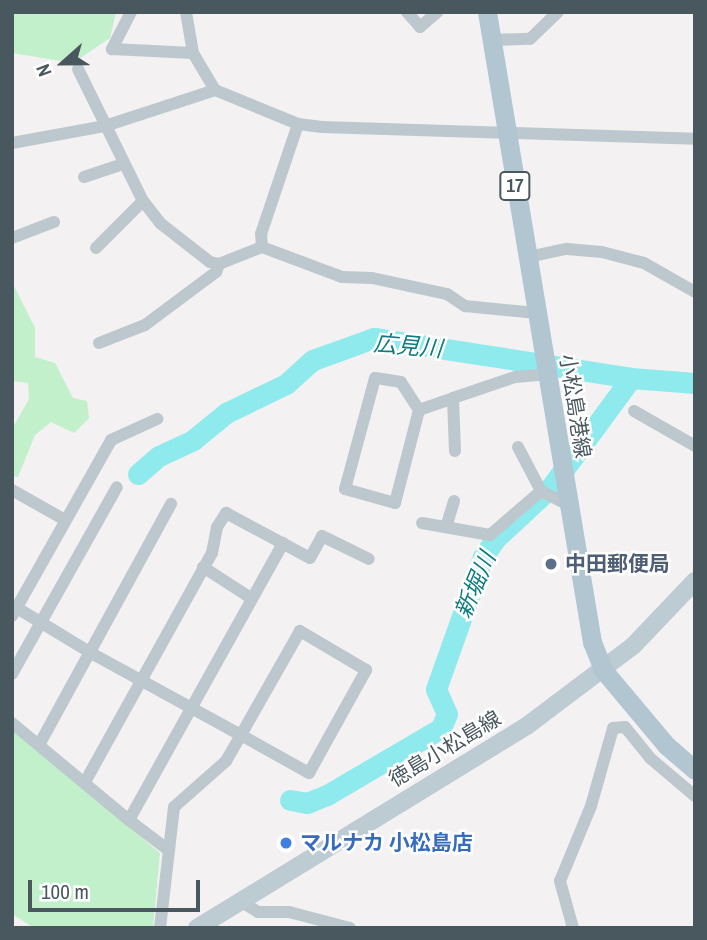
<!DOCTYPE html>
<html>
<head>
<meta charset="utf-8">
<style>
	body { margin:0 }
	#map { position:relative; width:707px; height:940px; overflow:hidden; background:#f4f1f2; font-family:"Archivo Narrow","Noto Sans JP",sans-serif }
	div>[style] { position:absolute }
	.green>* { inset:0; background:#c1f0cb }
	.river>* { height:21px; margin:-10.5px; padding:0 10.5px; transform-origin:10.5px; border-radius:10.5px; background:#8eeaed }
	.street>* { height:12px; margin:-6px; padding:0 6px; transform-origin:6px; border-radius:6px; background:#bdc8ce }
	.secondary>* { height:18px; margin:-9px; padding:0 9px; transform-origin:9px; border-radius:9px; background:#bdcbd3 }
	.primary>* { height:19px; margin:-9.5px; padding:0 9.5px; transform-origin:9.5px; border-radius:9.5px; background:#b1c6d0 }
	.dots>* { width:19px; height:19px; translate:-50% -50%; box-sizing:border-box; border:4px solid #fff; border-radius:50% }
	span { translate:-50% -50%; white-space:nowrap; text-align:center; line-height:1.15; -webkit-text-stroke:5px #fff; paint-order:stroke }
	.shield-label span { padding:2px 5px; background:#fff; border:2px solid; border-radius:5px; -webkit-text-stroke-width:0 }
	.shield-label { font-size:19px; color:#49585f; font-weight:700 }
	.street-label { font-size:21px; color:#49585f }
	.service-label { font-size:21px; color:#4e5e75; font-weight:700 }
	.left { translate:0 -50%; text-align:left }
	.shop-label { font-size:21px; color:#366cbe; font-weight:700 }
	.water-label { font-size:23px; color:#0e7c80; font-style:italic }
	.frame { position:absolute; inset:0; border:14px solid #49585f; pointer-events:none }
	.north { position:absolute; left:28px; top:28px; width:70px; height:70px; -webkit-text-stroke:5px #fff; paint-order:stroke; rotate:249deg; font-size:19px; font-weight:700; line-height:28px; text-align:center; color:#49585f }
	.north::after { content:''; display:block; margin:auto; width:24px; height:32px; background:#49585f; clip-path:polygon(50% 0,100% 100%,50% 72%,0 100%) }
	.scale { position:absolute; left:28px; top:880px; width:172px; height:32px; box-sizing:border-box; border:4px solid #49585f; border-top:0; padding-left:9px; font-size:21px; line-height:24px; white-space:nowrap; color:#49585f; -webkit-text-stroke:5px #fff; paint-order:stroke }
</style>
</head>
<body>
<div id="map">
	<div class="green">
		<i style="clip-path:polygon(12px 12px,116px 12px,110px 38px,73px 63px,12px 53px)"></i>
		<i style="clip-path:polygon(12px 282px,35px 328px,35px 357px,55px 363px,73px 398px,87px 401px,89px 418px,74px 433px,51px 422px,35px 435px,18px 477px,12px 476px,12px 429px,29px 399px,28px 383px,12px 381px)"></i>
		<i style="clip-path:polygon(12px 730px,160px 853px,153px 928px,34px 928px,12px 914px)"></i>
	</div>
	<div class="river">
		<i style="left:138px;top:474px;width:28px;rotate:-41deg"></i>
		<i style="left:159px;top:456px;width:38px;rotate:-25deg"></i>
		<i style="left:193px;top:440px;width:43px;rotate:-39.3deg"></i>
		<i style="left:226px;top:413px;width:67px;rotate:-25.8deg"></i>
		<i style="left:286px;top:384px;width:36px;rotate:-42deg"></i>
		<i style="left:313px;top:360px;width:65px;rotate:-19.8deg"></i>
		<i style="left:374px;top:338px;width:260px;rotate:8.8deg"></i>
		<i style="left:631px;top:378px;width:64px;rotate:4.5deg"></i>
		<i style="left:290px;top:800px;width:17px;rotate:10deg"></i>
		<i style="left:307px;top:803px;width:22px;rotate:-22deg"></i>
		<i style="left:327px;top:795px;width:132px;rotate:-30.4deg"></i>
		<i style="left:441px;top:728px;width:15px;rotate:-67deg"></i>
		<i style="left:447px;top:714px;width:27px;rotate:-114deg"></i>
		<i style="left:436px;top:689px;width:140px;rotate:-70.4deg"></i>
		<i style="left:483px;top:557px;width:23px;rotate:-56deg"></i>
		<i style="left:496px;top:538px;width:75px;rotate:-42.8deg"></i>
		<i style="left:551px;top:487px;width:135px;rotate:-53.7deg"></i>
	</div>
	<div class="street">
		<i style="left:131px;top:12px;width:42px;rotate:117.2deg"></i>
		<i style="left:112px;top:49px;width:81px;rotate:2.8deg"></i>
		<i style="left:186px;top:12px;width:42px;rotate:80.3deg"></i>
		<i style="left:193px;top:53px;width:43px;rotate:59.3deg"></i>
		<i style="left:407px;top:12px;width:20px;rotate:49deg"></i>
		<i style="left:420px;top:27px;width:23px;rotate:-41deg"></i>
		<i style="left:492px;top:40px;width:38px;rotate:-2deg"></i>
		<i style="left:530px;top:39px;width:39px;rotate:-44deg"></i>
		<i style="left:78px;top:69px;width:147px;rotate:63.8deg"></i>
		<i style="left:143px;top:201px;width:28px;rotate:52deg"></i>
		<i style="left:160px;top:223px;width:63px;rotate:38deg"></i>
		<i style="left:210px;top:262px;width:9px;rotate:13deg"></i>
		<i style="left:12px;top:143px;width:95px;rotate:-10.4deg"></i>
		<i style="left:105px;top:126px;width:116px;rotate:-18.1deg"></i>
		<i style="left:215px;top:90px;width:90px;rotate:22.3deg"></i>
		<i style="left:298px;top:124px;width:24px;rotate:7deg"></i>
		<i style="left:322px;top:127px;width:373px;rotate:1.8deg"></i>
		<i style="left:84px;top:177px;width:41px;rotate:-18.4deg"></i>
		<i style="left:12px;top:238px;width:45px;rotate:-20.9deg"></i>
		<i style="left:262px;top:247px;width:13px;rotate:-94deg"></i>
		<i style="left:261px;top:234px;width:116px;rotate:-71.4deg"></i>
		<i style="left:96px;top:248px;width:66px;rotate:-45deg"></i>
		<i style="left:528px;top:257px;width:40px;rotate:-12deg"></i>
		<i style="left:567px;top:249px;width:35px;rotate:5deg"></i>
		<i style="left:602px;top:252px;width:43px;rotate:14.7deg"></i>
		<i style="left:644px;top:263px;width:59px;rotate:29.6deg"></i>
		<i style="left:99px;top:343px;width:49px;rotate:-21.4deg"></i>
		<i style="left:145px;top:325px;width:89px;rotate:-36.7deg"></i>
		<i style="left:216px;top:272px;width:9px;rotate:-69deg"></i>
		<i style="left:219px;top:264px;width:46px;rotate:-21.6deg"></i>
		<i style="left:262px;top:247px;width:85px;rotate:20.6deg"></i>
		<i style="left:342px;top:277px;width:30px;rotate:2deg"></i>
		<i style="left:372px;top:278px;width:77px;rotate:12deg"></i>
		<i style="left:447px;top:294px;width:22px;rotate:34deg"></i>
		<i style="left:465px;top:306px;width:72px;rotate:5.6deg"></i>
		<i style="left:419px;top:410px;width:33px;rotate:-123deg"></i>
		<i style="left:401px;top:382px;width:26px;rotate:-171deg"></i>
		<i style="left:375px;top:378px;width:115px;rotate:105.1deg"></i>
		<i style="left:345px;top:489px;width:52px;rotate:15.6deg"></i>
		<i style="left:395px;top:503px;width:96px;rotate:-75.5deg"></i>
		<i style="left:419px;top:410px;width:36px;rotate:-19deg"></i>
		<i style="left:634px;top:411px;width:70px;rotate:29.8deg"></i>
		<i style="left:518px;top:447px;width:50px;rotate:62.4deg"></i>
		<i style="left:541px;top:491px;width:30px;rotate:27deg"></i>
		<i style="left:455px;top:451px;width:53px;rotate:-92.2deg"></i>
		<i style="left:453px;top:398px;width:65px;rotate:-18.7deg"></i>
		<i style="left:515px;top:377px;width:32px;rotate:-5deg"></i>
		<i style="left:12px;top:490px;width:61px;rotate:29.5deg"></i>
		<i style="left:422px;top:523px;width:69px;rotate:10deg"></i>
		<i style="left:490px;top:535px;width:67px;rotate:-40.8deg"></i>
		<i style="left:447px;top:524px;width:24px;rotate:-73deg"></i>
		<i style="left:203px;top:567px;width:57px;rotate:32.9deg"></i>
		<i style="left:17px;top:608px;width:87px;rotate:31.3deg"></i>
		<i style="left:91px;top:653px;width:171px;rotate:28.7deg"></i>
		<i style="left:241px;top:735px;width:78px;rotate:29.2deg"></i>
		<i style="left:309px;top:773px;width:118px;rotate:-61deg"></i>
		<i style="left:366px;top:670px;width:77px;rotate:-149.4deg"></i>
		<i style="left:300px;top:631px;width:120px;rotate:119.6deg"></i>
		<i style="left:241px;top:735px;width:30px;rotate:120deg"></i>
		<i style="left:226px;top:761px;width:69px;rotate:138.5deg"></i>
		<i style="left:174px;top:807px;width:122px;rotate:96.6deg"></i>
		<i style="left:12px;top:616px;width:202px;rotate:-60.6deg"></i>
		<i style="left:111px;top:440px;width:51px;rotate:-24.5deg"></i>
		<i style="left:12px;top:674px;width:214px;rotate:-60.7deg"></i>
		<i style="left:12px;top:723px;width:152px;rotate:39.7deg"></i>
		<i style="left:39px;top:745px;width:275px;rotate:-61.3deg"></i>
		<i style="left:85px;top:782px;width:262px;rotate:-61deg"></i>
		<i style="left:212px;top:553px;width:26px;rotate:-79deg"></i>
		<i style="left:217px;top:527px;width:17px;rotate:-57deg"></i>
		<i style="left:226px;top:513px;width:95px;rotate:28.2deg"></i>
		<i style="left:310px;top:558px;width:25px;rotate:-61deg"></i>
		<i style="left:322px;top:536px;width:52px;rotate:26.1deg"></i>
		<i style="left:167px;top:849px;width:48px;rotate:-142.7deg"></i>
		<i style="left:129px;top:820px;width:317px;rotate:-60.9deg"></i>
		<i style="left:240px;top:901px;width:21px;rotate:31deg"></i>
		<i style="left:258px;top:912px;width:31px"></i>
		<i style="left:289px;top:912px;width:63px;rotate:14.7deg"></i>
		<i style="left:573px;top:928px;width:49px;rotate:-105.5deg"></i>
		<i style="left:560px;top:881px;width:81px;rotate:-67.5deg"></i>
		<i style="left:591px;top:806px;width:81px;rotate:-74.2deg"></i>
		<i style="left:613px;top:728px;width:12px;rotate:-5deg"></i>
		<i style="left:625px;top:727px;width:40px;rotate:51deg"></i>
		<i style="left:650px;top:758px;width:59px;rotate:40.2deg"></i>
	</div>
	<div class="secondary">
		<i style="left:197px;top:928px;width:388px;rotate:-31.5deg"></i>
		<i style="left:528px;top:725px;width:131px;rotate:-37deg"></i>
		<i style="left:633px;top:646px;width:90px;rotate:-46.4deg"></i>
	</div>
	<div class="primary">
		<i style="left:487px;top:12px;width:639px;rotate:80.54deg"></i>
		<i style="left:592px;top:642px;width:31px;rotate:68deg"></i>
		<i style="left:604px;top:671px;width:97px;rotate:50deg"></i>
		<i style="left:666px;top:745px;width:38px;rotate:41deg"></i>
	</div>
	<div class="dots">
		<i style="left:551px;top:564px;background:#5c6f8a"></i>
		<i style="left:286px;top:843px;background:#3f7fe0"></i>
	</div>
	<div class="shield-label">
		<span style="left:515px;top:186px">17</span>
	</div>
	<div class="street-label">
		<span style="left:575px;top:406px;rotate:81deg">小松島港線</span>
		<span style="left:445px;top:749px;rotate:-31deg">徳島小松島線</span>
	</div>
	<div class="service-label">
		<span class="left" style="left:565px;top:564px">中田郵便局</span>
	</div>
	<div class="shop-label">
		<span class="left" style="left:300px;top:843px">マルナカ 小松島店</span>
	</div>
	<div class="water-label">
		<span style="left:408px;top:346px;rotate:5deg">広見川</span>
		<span style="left:475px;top:585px;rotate:-67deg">新堀川</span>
	</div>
	<div class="frame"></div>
	<div class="north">N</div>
	<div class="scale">100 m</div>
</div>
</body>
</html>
